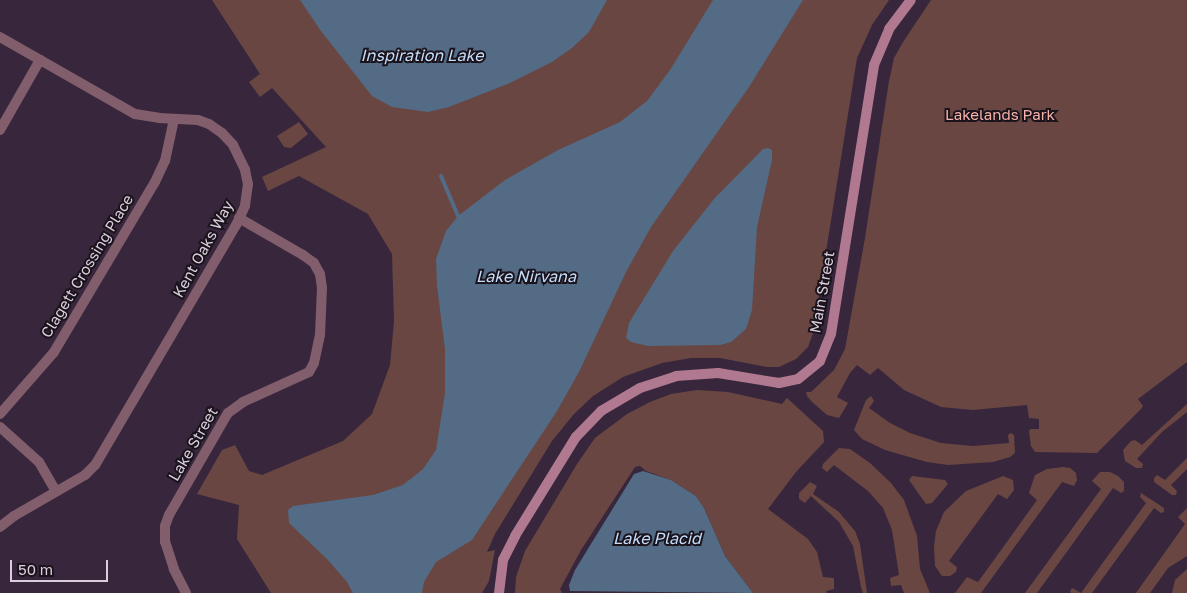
<!DOCTYPE html>
<html>
<head>
<meta charset="utf-8">
<style>
	body { margin:0 }
	#map { position:relative; width:1187px; height:593px; overflow:hidden; background:#38273c; font-family:"Golos Text",sans-serif }
	div>[style] { position:absolute }
	.green>* { inset:0; background:#694642 }
	.water>* { inset:0; background:#536b85 }
	.stream>* { height:4px; margin:-2px; padding:0 2px; transform-origin:2px; border-radius:2px; background:#536b85 }
	.street>* { height:10px; margin:-5px; padding:0 5px; transform-origin:5px; border-radius:5px; background:#825e6c }
	.secondary>* { height:10px; margin:-5px; padding:0 5px; transform-origin:5px; border-radius:5px; background:#b0798f }
	span { translate:-50% -50%; white-space:nowrap; text-align:center; line-height:1.15; -webkit-text-stroke:4px #1b131c; paint-order:stroke }
	.park-label { font-size:15px; color:#f6b2a9 }
	.street-label { font-size:15px; color:#d9cedc }
	.water-label { font-size:16px; color:#c4ddfa; font-style:italic }
	.scale { position:absolute; left:10px; top:560px; width:98px; height:22px; box-sizing:border-box; border:2px solid #d9cedc; border-top:0; padding-left:6px; font-size:15px; line-height:18px; white-space:nowrap; color:#d9cedc; -webkit-text-stroke:4px #1b131c; paint-order:stroke }
</style>
</head>
<body>
<div id="map">
	<div class="green">
		<i style="clip-path:polygon(212px 0,889px 0,872px 25px,857px 58px,813px 333px,808px 347px,796px 359px,779px 367px,767px 367px,720px 358px,691px 358px,662px 363px,623px 377px,593px 396px,574px 414px,552px 441px,495px 534px,487px 552px,495px 550px,489px 581px,482px 593px,271px 593px,237px 539px,239px 505px,197px 494px,222px 450px,235px 445px,249px 471px,262px 475px,343px 441px,372px 414px,390px 365px,394px 321px,392px 254px,368px 214px,299px 176px,268px 191px,262px 177px,326px 147px,272px 88px,260px 97px,249px 82px,260px 74px)"></i>
		<i style="clip-path:polygon(931px 0,1187px 0,1187px 362px,1138px 399px,1143px 406px,1141px 409px,1097px 453px,1035px 452px,1031px 446px,1029px 431px,1031px 429px,1039px 429px,1039px 419px,1029px 418px,1027px 405px,973px 410px,941px 407px,904px 390px,878px 368px,870px 375px,857px 365px,850px 373px,837px 397px,848px 403px,839px 418px,827px 415px,811px 401px,807px 396px,806px 392px,811px 392px,834px 370px,845px 349px,865px 238px,889px 81px,894px 58px,903px 42px)"></i>
		<i style="clip-path:polygon(299px 122px,308px 134px,291px 148px,284px 147px,277px 136px)"></i>
		<i style="clip-path:polygon(697px 390px,728px 392px,782px 404px,787px 398px,823px 431px,824px 442px,796px 472px,768px 509px,808px 539px,817px 552px,823px 577px,834px 578px,834px 589px,826px 591px,827px 593px,753px 593px,725px 556px,704px 508px,696px 496px,671px 480px,646px 471px,640px 466px,635px 467px,581px 550px,560px 589px,562px 593px,515px 593px,516px 577px,525px 551px,577px 464px,595px 438px,627px 414px,650px 402px,671px 394px)"></i>
		<i style="clip-path:polygon(871px 396px,874px 401px,869px 408px,890px 423px,910px 433px,941px 443px,973px 446px,1009px 443px,1008px 435px,1011px 433px,1014px 435px,1015px 453px,1010px 457px,993px 462px,948px 465px,927px 462px,885px 450px,862px 439px,854px 430px,866px 400px)"></i>
		<i style="clip-path:polygon(1187px 404px,1187px 412px,1162px 432px,1137px 459px,1143px 464px,1142px 468px,1136px 468px,1125px 461px,1123px 450px,1131px 441px,1135px 440px,1142px 445px)"></i>
		<i style="clip-path:polygon(839px 448px,850px 449px,870px 463px,891px 483px,904px 500px,917px 536px,920px 569px,930px 593px,904px 593px,901px 585px,891px 586px,890px 578px,899px 575px,892px 530px,883px 508px,868px 491px,834px 465px,827px 472px,822px 468px,823px 464px)"></i>
		<i style="clip-path:polygon(1187px 458px,1187px 469px,1171px 485px,1177px 491px,1176px 495px,1172px 495px,1154px 482px,1154px 478px,1157px 475px,1165px 480px)"></i>
		<i style="clip-path:polygon(1063px 467px,1070px 468px,1076px 473px,1077px 480px,1074px 486px,1062px 482px,981px 593px,955px 593px,967px 577px,978px 582px,1037px 500px,1029px 493px,1035px 475px,1047px 469px)"></i>
		<i style="clip-path:polygon(1100px 472px,1110px 472px,1118px 476px,1124px 482px,1124px 491px,1121px 493px,1113px 488px,1037px 593px,1025px 593px,1101px 489px,1092px 481px)"></i>
		<i style="clip-path:polygon(912px 476px,945px 480px,948px 484px,932px 503px,926px 504px,909px 480px)"></i>
		<i style="clip-path:polygon(1003px 476px,1013px 480px,1014px 490px,1007px 499px,998px 494px,949px 561px,957px 567px,956px 572px,950px 576px,942px 576px,935px 566px,934px 546px,936px 531px,944px 512px,966px 491px)"></i>
		<i style="clip-path:polygon(810px 482px,817px 486px,813px 494px,839px 512px,855px 531px,860px 544px,867px 593px,863px 593px,861px 587px,853px 546px,839px 522px,811px 496px,805px 503px,799px 499px,799px 493px)"></i>
		<i style="clip-path:polygon(1141px 493px,1164px 508px,1164px 512px,1161px 513px,1154px 508px,1092px 593px,1071px 593px,1070px 591px,1072px 588px,1081px 593px,1146px 503px,1140px 497px)"></i>
		<i style="clip-path:polygon(1187px 508px,1187px 556px,1168px 568px,1150px 593px,1136px 593px,1185px 524px,1178px 517px)"></i>
		<i style="clip-path:polygon(1187px 569px,1187px 593px,1172px 593px,1175px 580px)"></i>
	</div>
	<div class="water">
		<i style="clip-path:polygon(300px 0,607px 0,589px 32px,572px 48px,552px 62px,510px 83px,449px 107px,428px 112px,392px 107px,372px 96px,321px 31px)"></i>
		<i style="clip-path:polygon(713px 0,803px 0,749px 87px,651px 227px,626px 272px,579px 372px,557px 411px,472px 540px,436px 562px,424px 582px,422px 593px,353px 593px,347px 582px,327px 559px,289px 523px,288px 510px,293px 506px,373px 495px,403px 485px,423px 469px,436px 450px,445px 393px,445px 349px,437px 286px,436px 259px,446px 231px,458px 216px,505px 180px,558px 150px,620px 122px,647px 101px,670px 70px)"></i>
		<i style="clip-path:polygon(768px 148px,772px 150px,772px 160px,757px 227px,752px 310px,746px 329px,731px 342px,720px 345px,648px 346px,631px 342px,626px 338px,629px 323px,673px 251px,714px 199px,763px 149px)"></i>
		<i style="clip-path:polygon(643px 471px,671px 480px,696px 496px,704px 508px,725px 556px,753px 593px,570px 591px,569px 585px,575px 570px,634px 474px)"></i>
	</div>
	<div class="stream">
		<i style="left:441px;top:176px;width:43px;rotate:67deg"></i>
	</div>
	<div class="street">
		<i style="left:0;top:37px;width:155px;rotate:29.7deg"></i>
		<i style="left:135px;top:114px;width:24px;rotate:9deg"></i>
		<i style="left:159px;top:118px;width:39px;rotate:3deg"></i>
		<i style="left:198px;top:120px;width:12px;rotate:20deg"></i>
		<i style="left:209px;top:124px;width:16px;rotate:35deg"></i>
		<i style="left:222px;top:133px;width:16px;rotate:47deg"></i>
		<i style="left:233px;top:145px;width:28px;rotate:64deg"></i>
		<i style="left:245px;top:170px;width:14px;rotate:78deg"></i>
		<i style="left:248px;top:184px;width:22px;rotate:98deg"></i>
		<i style="left:245px;top:206px;width:21px;rotate:115deg"></i>
		<i style="left:236px;top:225px;width:278px;rotate:120.4deg"></i>
		<i style="left:95px;top:465px;width:14px;rotate:135deg"></i>
		<i style="left:85px;top:475px;width:82px;rotate:150deg"></i>
		<i style="left:14px;top:516px;width:18px;rotate:142deg"></i>
		<i style="left:0;top:130px;width:81px;rotate:-60.3deg"></i>
		<i style="left:0;top:414px;width:82px;rotate:-48.9deg"></i>
		<i style="left:54px;top:352px;width:198px;rotate:-59.3deg"></i>
		<i style="left:155px;top:182px;width:23px;rotate:-65deg"></i>
		<i style="left:165px;top:161px;width:43px;rotate:-77.9deg"></i>
		<i style="left:0;top:427px;width:52px;rotate:41.9deg"></i>
		<i style="left:39px;top:462px;width:34px;rotate:60deg"></i>
		<i style="left:186px;top:593px;width:27px;rotate:-117deg"></i>
		<i style="left:174px;top:569px;width:28px;rotate:-108deg"></i>
		<i style="left:165px;top:542px;width:16px;rotate:-90deg"></i>
		<i style="left:165px;top:526px;width:12px;rotate:-70deg"></i>
		<i style="left:169px;top:515px;width:118px;rotate:-60deg"></i>
		<i style="left:228px;top:413px;width:19px;rotate:-36deg"></i>
		<i style="left:243px;top:402px;width:72px;rotate:-24.4deg"></i>
		<i style="left:309px;top:372px;width:10px;rotate:-61deg"></i>
		<i style="left:314px;top:363px;width:29px;rotate:-78deg"></i>
		<i style="left:320px;top:335px;width:47px;rotate:-87.6deg"></i>
		<i style="left:322px;top:288px;width:14px;rotate:-98deg"></i>
		<i style="left:320px;top:274px;width:13px;rotate:-119deg"></i>
		<i style="left:314px;top:263px;width:14px;rotate:-144deg"></i>
		<i style="left:303px;top:255px;width:74px;rotate:-150deg"></i>
	</div>
	<div class="secondary">
		<i style="left:499px;top:593px;width:33px;rotate:-83deg"></i>
		<i style="left:503px;top:560px;width:27px;rotate:-63deg"></i>
		<i style="left:515px;top:536px;width:116px;rotate:-58.4deg"></i>
		<i style="left:576px;top:437px;width:36px;rotate:-46deg"></i>
		<i style="left:601px;top:411px;width:45px;rotate:-30.5deg"></i>
		<i style="left:640px;top:388px;width:38px;rotate:-18deg"></i>
		<i style="left:676px;top:376px;width:42px;rotate:-4.1deg"></i>
		<i style="left:718px;top:373px;width:62px;rotate:9.3deg"></i>
		<i style="left:779px;top:383px;width:19px;rotate:-12deg"></i>
		<i style="left:798px;top:379px;width:28px;rotate:-39deg"></i>
		<i style="left:820px;top:361px;width:29px;rotate:-68deg"></i>
		<i style="left:831px;top:334px;width:272px;rotate:-80.9deg"></i>
		<i style="left:874px;top:65px;width:39px;rotate:-67deg"></i>
		<i style="left:889px;top:29px;width:36px;rotate:-53deg"></i>
	</div>
	<div class="park-label">
		<span style="left:1000px;top:115px">Lakelands Park</span>
	</div>
	<div class="street-label">
		<span style="left:203px;top:249px;rotate:-61deg">Kent Oaks Way</span>
		<span style="left:87px;top:266px;rotate:-59deg">Clagett Crossing Place</span>
		<span style="left:822px;top:292px;rotate:-80deg">Main Street</span>
		<span style="left:193px;top:444px;rotate:-60deg">Lake Street</span>
	</div>
	<div class="water-label">
		<span style="left:422px;top:55px">Inspiration Lake</span>
		<span style="left:526px;top:276px">Lake Nirvana</span>
		<span style="left:657px;top:538px">Lake Placid</span>
	</div>
	<div class="scale">50 m</div>
</div>
</body>
</html>
